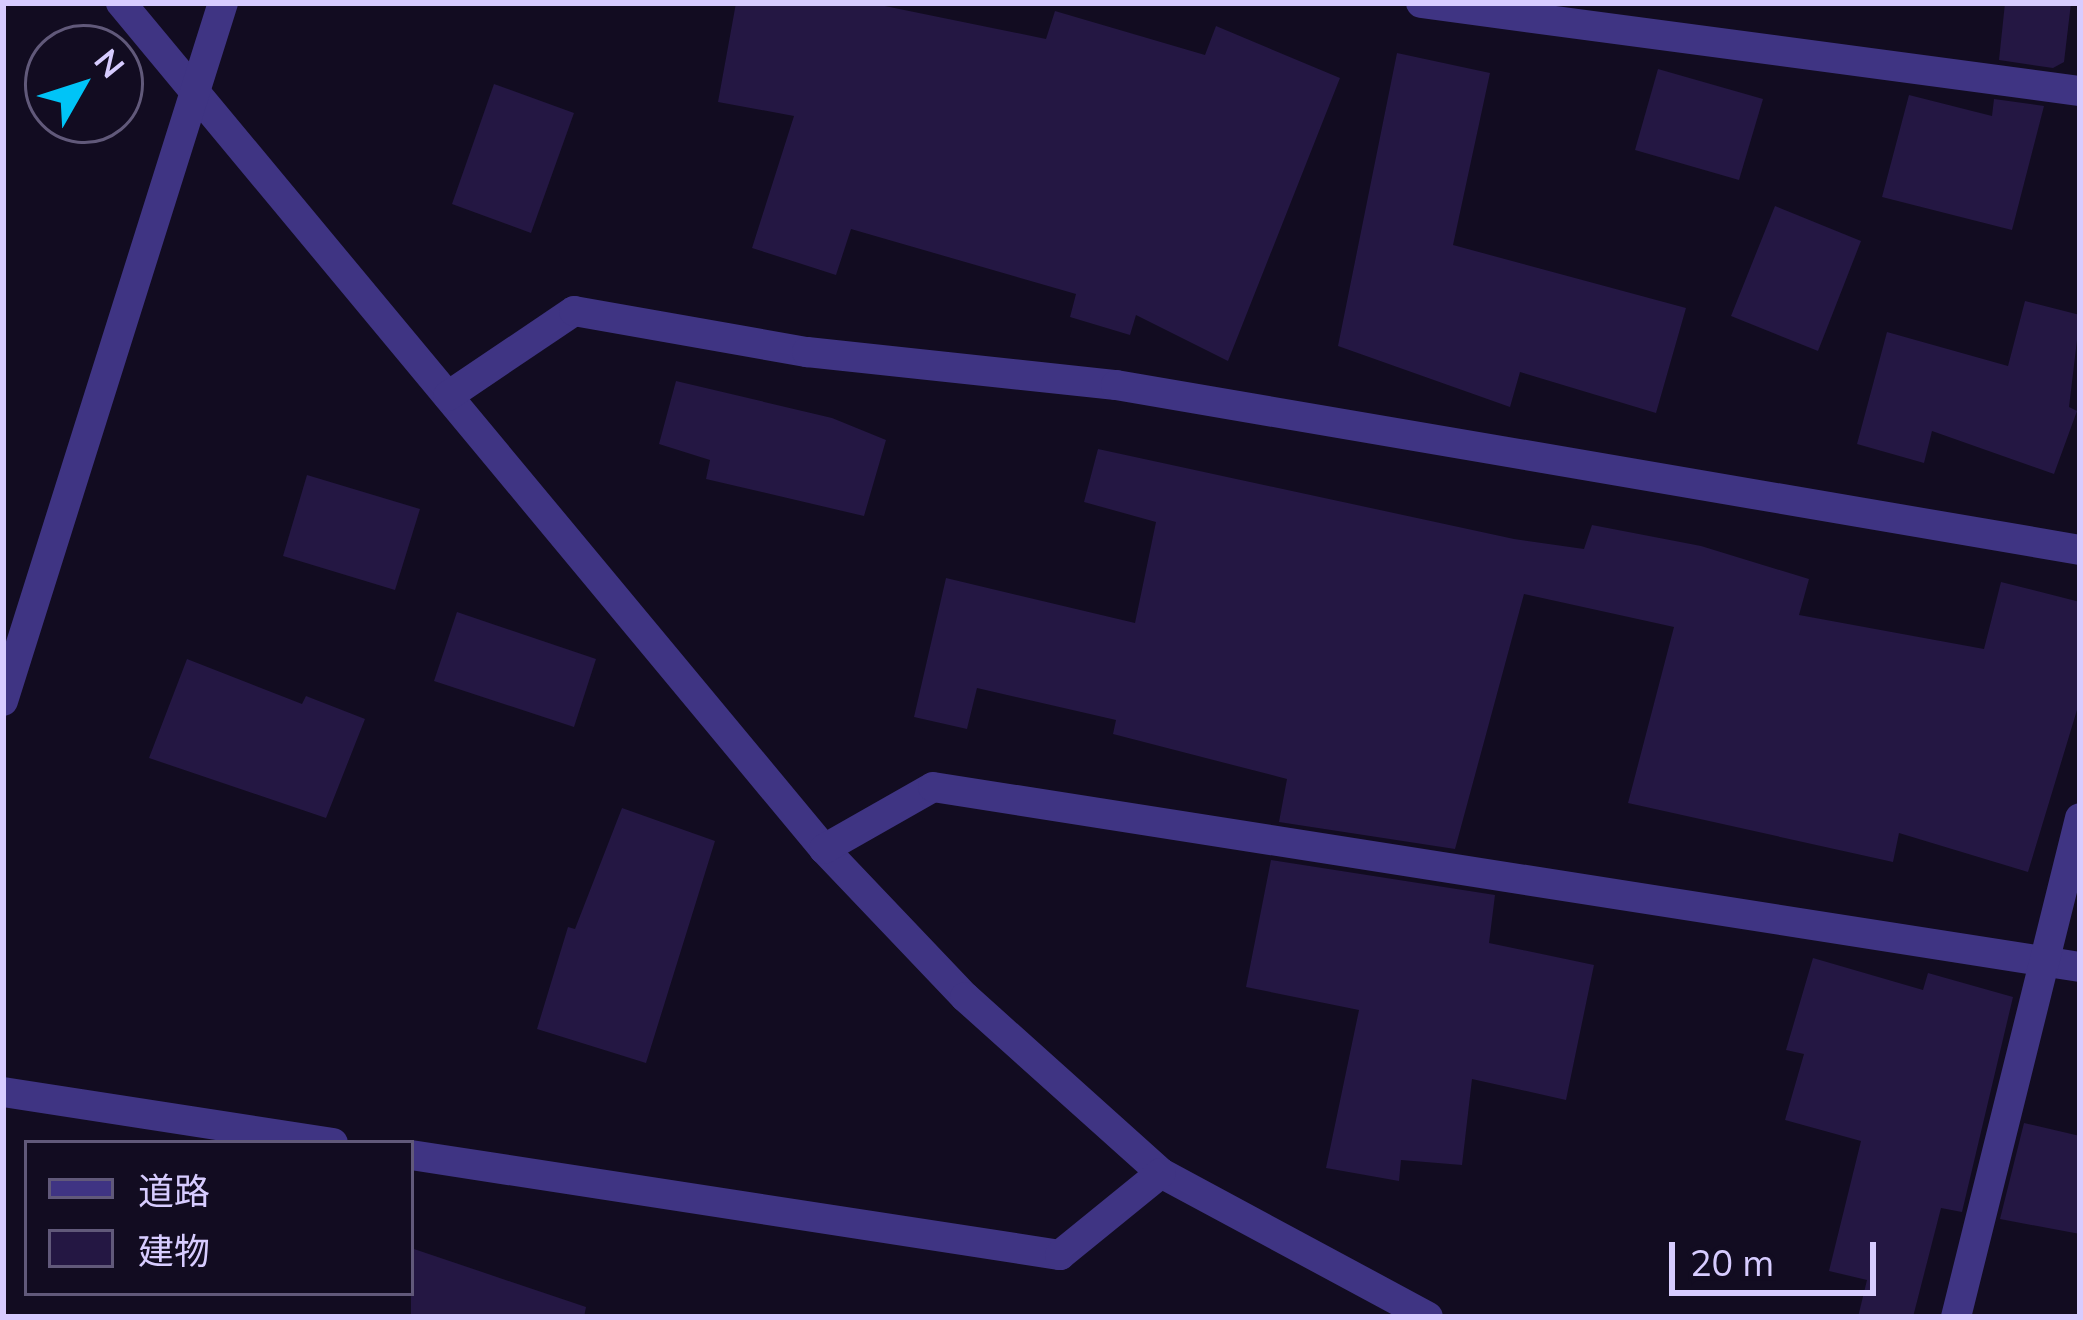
<!DOCTYPE html>
<html>
<head>
<meta charset="utf-8">
<style>
	body { margin:0 }
	#map { position:relative; width:2083px; height:1320px; overflow:hidden; background:#120c21; font-family:Mulish,"Noto Sans JP",sans-serif }
	div>[style] { position:absolute }
	.building>* { inset:0; background:#241743 }
	.minor>* { height:30px; margin:-15px; padding:0 15px; transform-origin:15px; border-radius:15px; background:#3f3483 }
	span { translate:-50% -50%; white-space:nowrap; text-align:center; line-height:1.15; -webkit-text-stroke:12px #120c21; paint-order:stroke }
	.frame { position:absolute; inset:0; border:6px solid #d7ccff; pointer-events:none }
	.legend { position:absolute; left:24px; top:1140px; width:390px; height:156px; box-sizing:border-box; background:#120c21; border:3px solid #61597a; margin:0; padding:15px 21px; list-style:none; font-size:36px; color:#d7ccff }
	.legend li { display:flex; align-items:center; gap:24px; height:60px }
	.legend b { width:60px; border:3px solid #61597a }
	.north { position:absolute; left:24px; top:24px; width:120px; height:120px; box-sizing:border-box; background:#120c21; border:3px solid #61597a; border-radius:50%; rotate:51deg; font-size:33px; font-weight:700; line-height:48px; text-align:center; color:#d7ccff }
	.north::after { content:''; display:block; margin:auto; width:42px; height:54px; background:#00c4f7; clip-path:polygon(50% 0,100% 100%,50% 72%,0 100%) }
	.scale { position:absolute; left:1669px; top:1242px; width:207px; height:54px; box-sizing:border-box; border:6px solid #d7ccff; border-top:0; padding-left:15px; font-size:36px; line-height:42px; white-space:nowrap; color:#d7ccff; -webkit-text-stroke:9px #120c21; paint-order:stroke }
</style>
</head>
<body>
<div id="map">
	<div class="building">
		<i style="clip-path:polygon(736px 3px,870px 3px,1046px 39px,1055px 11px,1205px 55px,1216px 26px,1340px 78px,1228px 361px,1136px 315px,1130px 335px,1070px 317px,1076px 294px,851px 229px,836px 275px,752px 248px,794px 116px,718px 102px)"></i>
		<i style="clip-path:polygon(2005px 3px,2071px 3px,2064px 62px,2053px 68px,1999px 60px)"></i>
		<i style="clip-path:polygon(1397px 53px,1490px 73px,1453px 245px,1686px 308px,1656px 413px,1520px 372px,1510px 407px,1338px 346px)"></i>
		<i style="clip-path:polygon(1658px 69px,1763px 99px,1739px 180px,1635px 150px)"></i>
		<i style="clip-path:polygon(494px 84px,574px 113px,531px 233px,452px 204px)"></i>
		<i style="clip-path:polygon(1909px 95px,1992px 116px,1994px 99px,2044px 106px,2012px 230px,1882px 197px)"></i>
		<i style="clip-path:polygon(1775px 206px,1861px 241px,1818px 351px,1731px 316px)"></i>
		<i style="clip-path:polygon(2025px 301px,2080px 315px,2069px 407px,2077px 411px,2054px 474px,1932px 431px,1924px 463px,1857px 444px,1887px 332px,2008px 366px)"></i>
		<i style="clip-path:polygon(676px 381px,832px 418px,886px 440px,864px 516px,706px 479px,710px 460px,659px 444px)"></i>
		<i style="clip-path:polygon(1098px 449px,1514px 539px,1584px 549px,1592px 525px,1701px 546px,1809px 579px,1799px 615px,1984px 649px,2001px 582px,2080px 602px,2080px 700px,2028px 872px,1899px 833px,1893px 862px,1628px 803px,1674px 627px,1524px 594px,1455px 849px,1279px 822px,1287px 779px,1113px 734px,1116px 720px,977px 688px,967px 729px,914px 717px,946px 578px,1135px 623px,1156px 522px,1084px 502px)"></i>
		<i style="clip-path:polygon(307px 475px,420px 509px,395px 590px,283px 556px)"></i>
		<i style="clip-path:polygon(457px 612px,596px 659px,574px 727px,434px 681px)"></i>
		<i style="clip-path:polygon(187px 659px,302px 704px,306px 696px,365px 719px,326px 818px,149px 758px)"></i>
		<i style="clip-path:polygon(622px 808px,715px 841px,646px 1063px,537px 1029px,568px 927px,575px 929px)"></i>
		<i style="clip-path:polygon(1271px 860px,1495px 895px,1489px 943px,1594px 965px,1566px 1100px,1472px 1079px,1462px 1165px,1401px 1160px,1399px 1181px,1326px 1168px,1359px 1010px,1246px 987px)"></i>
		<i style="clip-path:polygon(1813px 958px,1923px 990px,1928px 973px,2013px 997px,1962px 1212px,1941px 1208px,1913px 1317px,1858px 1317px,1867px 1280px,1829px 1271px,1861px 1141px,1785px 1120px,1804px 1054px,1786px 1050px)"></i>
		<i style="clip-path:polygon(2024px 1123px,2080px 1136px,2080px 1234px,2000px 1219px)"></i>
		<i style="clip-path:polygon(411px 1248px,586px 1307px,584px 1317px,411px 1317px)"></i>
	</div>
	<div class="minor">
		<i style="left:121px;top:3px;width:1100px;rotate:50.27deg"></i>
		<i style="left:824px;top:849px;width:204px;rotate:46.4deg"></i>
		<i style="left:965px;top:997px;width:263px;rotate:41.9deg"></i>
		<i style="left:1161px;top:1173px;width:303px;rotate:28.3deg"></i>
		<i style="left:1421px;top:3px;width:665px;rotate:7.61deg"></i>
		<i style="left:448px;top:396px;width:152px;rotate:-34deg"></i>
		<i style="left:574px;top:311px;width:237px;rotate:10deg"></i>
		<i style="left:807px;top:352px;width:311px;rotate:6.1deg"></i>
		<i style="left:1116px;top:385px;width:978px;rotate:9.71deg"></i>
		<i style="left:3px;top:701px;width:732px;rotate:-72.51deg"></i>
		<i style="left:824px;top:849px;width:125px;rotate:-29.6deg"></i>
		<i style="left:933px;top:787px;width:1161px;rotate:8.92deg"></i>
		<i style="left:3px;top:1092px;width:334px;rotate:8.8deg"></i>
		<i style="left:411px;top:1155px;width:657px;rotate:8.76deg"></i>
		<i style="left:1060px;top:1255px;width:130px;rotate:-39.1deg"></i>
		<i style="left:1956px;top:1317px;width:514px;rotate:-76.04deg"></i>
	</div>
	<div class="frame"></div>
	<ul class="legend">
	<li><b style="height:15px;background:#3f3483"></b>道路</li>
	<li><b style="height:33px;background:#241743"></b>建物</li>
	</ul>
	<div class="north">N</div>
	<div class="scale">20 m</div>
</div>
</body>
</html>
